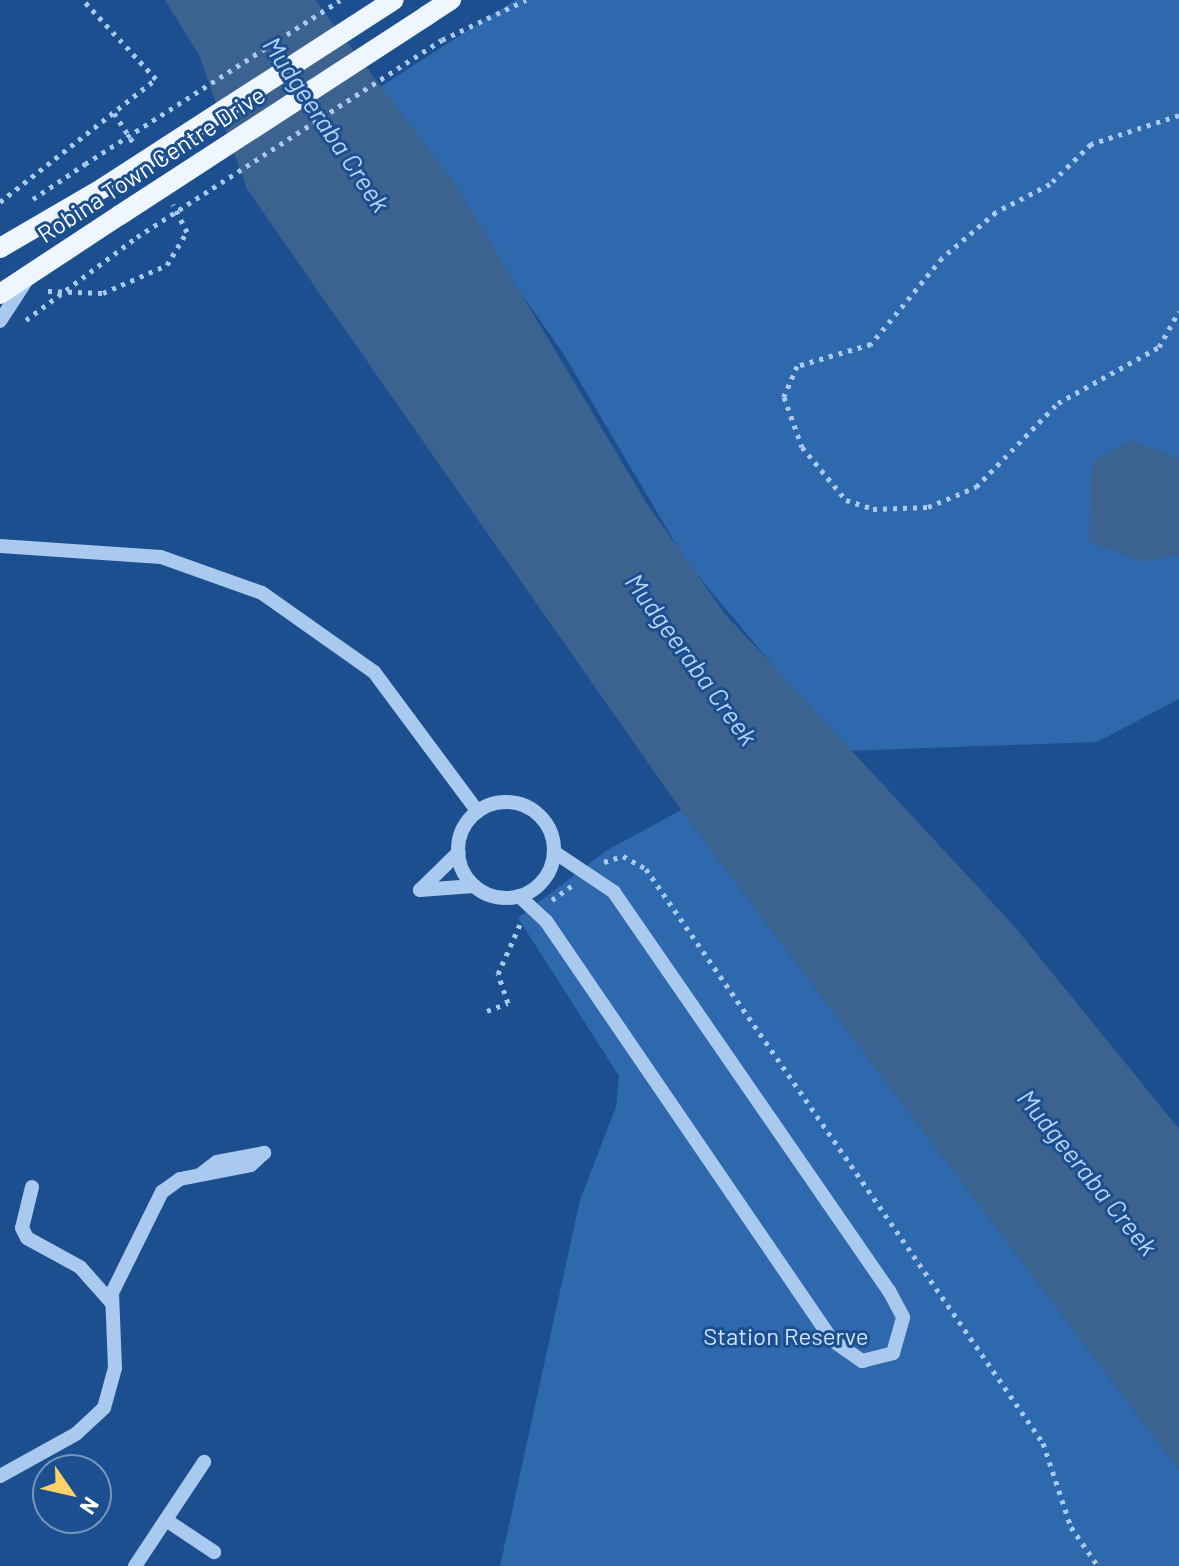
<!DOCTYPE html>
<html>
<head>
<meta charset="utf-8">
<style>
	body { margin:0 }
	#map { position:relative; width:1179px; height:1566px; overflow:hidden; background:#1b4f8f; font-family:Barlow,sans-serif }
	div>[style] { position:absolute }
	.green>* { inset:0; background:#2e69ad }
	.water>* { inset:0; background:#3c6290 }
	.path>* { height:5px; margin-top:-2.5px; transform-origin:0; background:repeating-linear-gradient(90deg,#a9c9ee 0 4px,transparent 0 10px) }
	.minor>* { height:14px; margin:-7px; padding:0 7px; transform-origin:7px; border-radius:7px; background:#a9c9ee }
	.minor>.ring { margin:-7px; padding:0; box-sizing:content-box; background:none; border:14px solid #a9c9ee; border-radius:50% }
	.major>* { height:20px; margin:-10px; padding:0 10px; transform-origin:10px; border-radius:10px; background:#f0f6ff }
	.path-bridge>* { height:5px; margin-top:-2.5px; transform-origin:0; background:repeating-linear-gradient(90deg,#a9c9ee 0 4px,transparent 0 10px) }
	.major-bridge>* { height:20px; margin:-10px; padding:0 10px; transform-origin:10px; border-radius:10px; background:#f0f6ff }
	span { translate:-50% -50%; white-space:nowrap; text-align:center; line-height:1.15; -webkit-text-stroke:6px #1b4f8f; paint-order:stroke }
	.street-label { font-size:24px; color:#fff }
	.park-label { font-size:24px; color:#cfe3fa }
	.water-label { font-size:26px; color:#b5d3f5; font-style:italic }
	.north { position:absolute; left:32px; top:1454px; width:80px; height:80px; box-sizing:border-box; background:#1b4f8f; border:2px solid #7695bc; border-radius:50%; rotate:124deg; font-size:22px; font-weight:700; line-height:32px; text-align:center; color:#fff }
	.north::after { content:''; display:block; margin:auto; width:28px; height:36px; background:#ffd166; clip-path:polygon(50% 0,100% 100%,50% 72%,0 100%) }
</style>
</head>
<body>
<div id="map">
	<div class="green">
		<i style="clip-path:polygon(515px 0,1179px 0,1179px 699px,1097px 742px,844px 751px,686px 561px,563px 353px,377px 89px)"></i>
		<i style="clip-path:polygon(681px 810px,1179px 1470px,1179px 1566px,500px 1566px,580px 1200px,616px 1107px,619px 1076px,518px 918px,606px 851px)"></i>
	</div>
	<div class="water">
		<i style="clip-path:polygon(165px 0,315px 0,456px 185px,647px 504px,725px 614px,1014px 926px,1179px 1129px,1179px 1470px,681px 810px,304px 271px,247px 189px,199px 55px)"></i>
		<i style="clip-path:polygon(1130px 440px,1179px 458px,1179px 555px,1145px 562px,1089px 542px,1092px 463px)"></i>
	</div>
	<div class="path">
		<i style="left:442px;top:40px;width:93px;rotate:-25.5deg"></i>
		<i style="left:114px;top:113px;width:35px;rotate:57deg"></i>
		<i style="left:1179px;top:115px;width:93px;rotate:161.8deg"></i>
		<i style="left:1091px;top:144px;width:57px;rotate:135.7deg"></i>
		<i style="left:1050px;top:184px;width:61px;rotate:152.6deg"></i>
		<i style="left:996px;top:212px;width:71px;rotate:139.6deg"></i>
		<i style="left:942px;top:258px;width:112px;rotate:129.5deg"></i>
		<i style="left:871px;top:344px;width:77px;rotate:163.4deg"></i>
		<i style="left:797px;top:366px;width:34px;rotate:113deg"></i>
		<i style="left:784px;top:397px;width:53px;rotate:70.2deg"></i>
		<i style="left:802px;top:447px;width:69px;rotate:50.3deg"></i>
		<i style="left:846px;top:500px;width:28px;rotate:18deg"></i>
		<i style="left:873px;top:509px;width:55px;rotate:-2.1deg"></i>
		<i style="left:928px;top:507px;width:52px;rotate:-22.6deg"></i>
		<i style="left:976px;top:487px;width:117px;rotate:-45.7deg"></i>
		<i style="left:1058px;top:403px;width:115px;rotate:-29deg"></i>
		<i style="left:1159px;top:347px;width:41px;rotate:-60.9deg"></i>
		<i style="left:33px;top:199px;width:63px;rotate:-33.9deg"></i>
		<i style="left:0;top:202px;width:199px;rotate:-38.3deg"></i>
		<i style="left:156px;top:79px;width:108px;rotate:-132.7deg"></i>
		<i style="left:48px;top:291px;width:55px;rotate:2.1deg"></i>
		<i style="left:103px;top:293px;width:70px;rotate:-23.6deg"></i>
		<i style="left:167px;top:265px;width:39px;rotate:-59deg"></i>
		<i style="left:187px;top:232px;width:31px;rotate:-117deg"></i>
		<i style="left:26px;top:320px;width:139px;rotate:-36.8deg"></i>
		<i style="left:604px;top:862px;width:20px;rotate:-18deg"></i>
		<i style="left:623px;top:856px;width:26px;rotate:29deg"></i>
		<i style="left:646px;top:869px;width:698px;rotate:55.33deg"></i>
		<i style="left:1043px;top:1443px;width:89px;rotate:71.6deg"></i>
		<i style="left:1071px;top:1527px;width:47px;rotate:55.3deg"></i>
		<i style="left:552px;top:900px;width:26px;rotate:-36deg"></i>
		<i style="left:487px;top:1011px;width:22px;rotate:-21deg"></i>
		<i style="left:508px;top:1003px;width:31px;rotate:-109deg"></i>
		<i style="left:498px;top:974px;width:57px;rotate:-66.1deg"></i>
	</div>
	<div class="minor">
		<i style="left:0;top:321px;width:55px;rotate:-56.9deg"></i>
		<i style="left:0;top:546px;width:161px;rotate:3.9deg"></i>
		<i style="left:161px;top:557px;width:107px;rotate:19.6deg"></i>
		<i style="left:262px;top:593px;width:137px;rotate:35.2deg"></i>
		<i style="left:374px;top:672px;width:174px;rotate:53.4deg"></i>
		<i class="ring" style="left:458px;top:802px;width:82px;height:82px"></i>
		<i style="left:420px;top:890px;width:54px;rotate:-44.3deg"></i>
		<i style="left:420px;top:890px;width:54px;rotate:-4.2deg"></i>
		<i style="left:519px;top:896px;width:37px;rotate:43deg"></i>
		<i style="left:546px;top:921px;width:507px;rotate:55.68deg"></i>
		<i style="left:832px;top:1340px;width:37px;rotate:35deg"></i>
		<i style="left:862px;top:1361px;width:32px;rotate:-14deg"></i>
		<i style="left:893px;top:1353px;width:37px;rotate:-74deg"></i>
		<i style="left:903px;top:1317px;width:30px;rotate:-118deg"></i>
		<i style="left:889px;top:1291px;width:485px;rotate:-124.6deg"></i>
		<i style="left:614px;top:892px;width:72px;rotate:-146.3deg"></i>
		<i style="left:201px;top:1174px;width:20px;rotate:-37deg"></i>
		<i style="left:217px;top:1162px;width:48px;rotate:-10.8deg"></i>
		<i style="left:32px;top:1187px;width:42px;rotate:103.7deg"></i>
		<i style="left:22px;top:1228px;width:11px;rotate:63deg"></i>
		<i style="left:27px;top:1238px;width:60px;rotate:28.7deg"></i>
		<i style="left:80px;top:1267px;width:47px;rotate:48.5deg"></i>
		<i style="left:0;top:1476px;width:87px;rotate:-28.9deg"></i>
		<i style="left:76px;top:1434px;width:38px;rotate:-43deg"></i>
		<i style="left:104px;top:1408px;width:41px;rotate:-74.6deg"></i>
		<i style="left:115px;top:1368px;width:75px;rotate:-92.3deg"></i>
		<i style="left:112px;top:1293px;width:113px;rotate:-63.7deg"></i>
		<i style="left:162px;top:1192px;width:22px;rotate:-36deg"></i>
		<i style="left:180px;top:1179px;width:72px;rotate:-11.2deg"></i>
		<i style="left:251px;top:1165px;width:18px;rotate:-43deg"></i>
		<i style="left:166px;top:1520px;width:58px;rotate:33.7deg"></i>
		<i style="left:135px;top:1566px;width:125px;rotate:-56.4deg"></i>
	</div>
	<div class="major">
		<i style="left:426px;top:16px;width:30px;rotate:-33deg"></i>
		<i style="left:0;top:248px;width:119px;rotate:-30.2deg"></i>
		<i style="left:0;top:294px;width:144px;rotate:-33.4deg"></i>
	</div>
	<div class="path-bridge">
		<i style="left:85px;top:164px;width:303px;rotate:-32.7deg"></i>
		<i style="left:137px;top:237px;width:363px;rotate:-32.9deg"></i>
	</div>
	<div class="major-bridge">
		<i style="left:103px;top:188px;width:346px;rotate:-32.9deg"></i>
		<i style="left:120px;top:215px;width:365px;rotate:-33deg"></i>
	</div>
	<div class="street-label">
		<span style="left:151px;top:164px;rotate:-33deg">Robina Town Centre Drive</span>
	</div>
	<div class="park-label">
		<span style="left:786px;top:1336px">Station Reserve</span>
	</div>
	<div class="water-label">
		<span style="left:327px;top:124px;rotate:56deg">Mudgeeraba Creek</span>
		<span style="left:692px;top:659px;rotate:54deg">Mudgeeraba Creek</span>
		<span style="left:1088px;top:1172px;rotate:51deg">Mudgeeraba Creek</span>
	</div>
	<div class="north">N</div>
</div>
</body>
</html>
